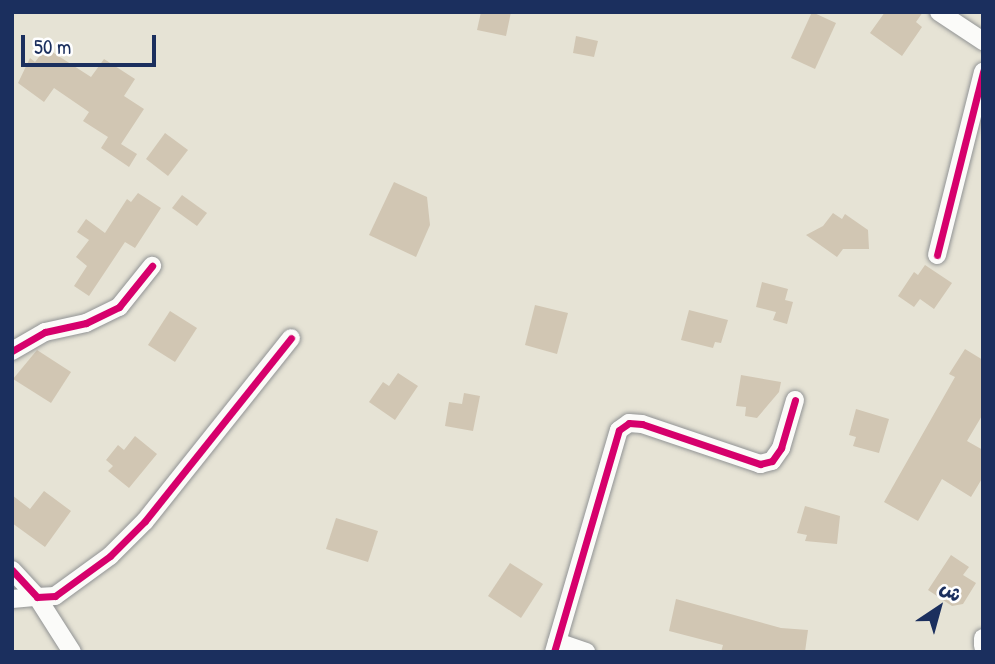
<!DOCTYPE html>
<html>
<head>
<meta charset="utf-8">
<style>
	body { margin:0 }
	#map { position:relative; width:995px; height:664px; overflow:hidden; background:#e6e3d5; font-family:"Patrick Hand","Playpen Sans Arabic",sans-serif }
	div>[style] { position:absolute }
	.building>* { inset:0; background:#d1c6b3 }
	.roads { filter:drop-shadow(0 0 2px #919394) drop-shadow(0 0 2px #919394) }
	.street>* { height:18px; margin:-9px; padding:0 9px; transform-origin:9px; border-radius:9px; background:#fbfbf9 }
	.cycleway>* { height:7px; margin:-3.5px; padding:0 3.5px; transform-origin:3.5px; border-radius:3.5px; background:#d6006c }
	span { translate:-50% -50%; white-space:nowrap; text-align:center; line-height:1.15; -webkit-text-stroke:5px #fff; paint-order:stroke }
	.frame { position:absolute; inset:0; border:14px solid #1b2f5e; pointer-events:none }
	.north { position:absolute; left:904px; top:573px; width:70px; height:70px; -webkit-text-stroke:5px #fff; paint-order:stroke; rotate:36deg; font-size:19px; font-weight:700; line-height:28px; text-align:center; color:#1b2f5e }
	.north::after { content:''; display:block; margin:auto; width:24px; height:32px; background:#1b2f5e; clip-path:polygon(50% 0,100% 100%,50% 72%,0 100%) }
	.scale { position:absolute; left:21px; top:35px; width:135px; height:32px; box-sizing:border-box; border:4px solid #1b2f5e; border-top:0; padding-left:9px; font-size:21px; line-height:24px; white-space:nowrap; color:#1b2f5e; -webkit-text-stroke:5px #fff; paint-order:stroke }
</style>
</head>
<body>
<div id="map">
	<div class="building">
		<i style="clip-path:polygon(481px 12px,511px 12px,506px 36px,477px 30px)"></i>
		<i style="clip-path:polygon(812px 12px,836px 23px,815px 69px,791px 58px)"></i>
		<i style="clip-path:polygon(885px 12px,923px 12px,916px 22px,922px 27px,902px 56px,870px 33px)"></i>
		<i style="clip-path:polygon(576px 36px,598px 41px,594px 57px,573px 53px)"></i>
		<i style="clip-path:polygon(46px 48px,91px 77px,104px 59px,135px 79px,124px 96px,144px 109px,121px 144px,137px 154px,129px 167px,101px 148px,108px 137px,83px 121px,89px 112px,54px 88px,44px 102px,18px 83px,30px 58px,35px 62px)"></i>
		<i style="clip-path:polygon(165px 133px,188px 150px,168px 176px,146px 159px)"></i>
		<i style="clip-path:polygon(394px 182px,427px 197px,430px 225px,416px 257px,369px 235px)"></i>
		<i style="clip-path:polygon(138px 193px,161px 208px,135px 248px,125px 242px,89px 296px,74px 286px,87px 266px,76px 257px,89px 240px,77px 232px,86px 219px,105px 233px,127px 199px,131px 202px)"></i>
		<i style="clip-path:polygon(182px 195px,207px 213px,197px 226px,172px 208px)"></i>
		<i style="clip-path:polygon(833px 213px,842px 219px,845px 214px,868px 230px,869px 249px,843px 249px,837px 257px,806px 235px,823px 226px)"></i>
		<i style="clip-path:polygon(925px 265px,952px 283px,934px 309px,920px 299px,914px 307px,898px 296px,914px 272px,918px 275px)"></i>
		<i style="clip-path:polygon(762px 282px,788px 289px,785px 300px,793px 302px,787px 324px,773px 320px,776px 312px,756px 307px)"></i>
		<i style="clip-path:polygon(535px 305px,568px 313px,557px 354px,525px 345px)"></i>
		<i style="clip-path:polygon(689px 310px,728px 320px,721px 343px,715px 342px,713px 348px,681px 340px)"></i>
		<i style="clip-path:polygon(170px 311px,197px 328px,175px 362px,148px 345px)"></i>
		<i style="clip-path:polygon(965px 349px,983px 360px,983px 414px,967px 441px,983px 450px,983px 477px,971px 497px,942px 479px,918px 521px,884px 502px,955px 377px,949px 374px)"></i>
		<i style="clip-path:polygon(37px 350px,71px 372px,51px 403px,13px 379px)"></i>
		<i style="clip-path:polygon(398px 373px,418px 386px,395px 420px,369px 402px,383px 382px,389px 386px)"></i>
		<i style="clip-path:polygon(741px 375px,781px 382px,779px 392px,757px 418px,745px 416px,746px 407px,736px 406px)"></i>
		<i style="clip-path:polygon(464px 393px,480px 396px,473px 431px,445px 426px,449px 402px,462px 404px)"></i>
		<i style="clip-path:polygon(856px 409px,889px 419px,879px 453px,853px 446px,856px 437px,849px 435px)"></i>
		<i style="clip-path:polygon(135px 436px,157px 454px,129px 488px,108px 471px,113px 466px,106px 460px,118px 445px,124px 450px)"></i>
		<i style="clip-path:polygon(44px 491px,71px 511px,45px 547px,12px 523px,12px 495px,30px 509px)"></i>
		<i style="clip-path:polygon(805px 506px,840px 516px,837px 544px,805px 541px,807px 535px,797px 533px)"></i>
		<i style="clip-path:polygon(336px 518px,378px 531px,368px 562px,326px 549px)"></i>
		<i style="clip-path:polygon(951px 555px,969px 567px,963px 575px,976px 583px,963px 604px,952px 606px,928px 590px)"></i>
		<i style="clip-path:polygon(510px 563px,543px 584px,521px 618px,488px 596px)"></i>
		<i style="clip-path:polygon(676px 599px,781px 628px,808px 630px,805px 652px,721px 652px,723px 645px,669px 631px)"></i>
	</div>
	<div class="roads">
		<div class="street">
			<i style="left:939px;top:12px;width:53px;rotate:33.4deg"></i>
			<i style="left:937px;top:255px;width:189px;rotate:-75.9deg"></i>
			<i style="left:12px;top:351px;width:38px;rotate:-30deg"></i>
			<i style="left:45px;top:332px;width:42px;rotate:-12.4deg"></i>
			<i style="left:86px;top:323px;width:37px;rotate:-26deg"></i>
			<i style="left:119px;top:307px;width:53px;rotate:-51.2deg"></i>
			<i style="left:12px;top:570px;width:37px;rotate:47deg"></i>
			<i style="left:37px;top:597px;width:18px;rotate:-3deg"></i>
			<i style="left:55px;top:596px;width:68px;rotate:-36deg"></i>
			<i style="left:110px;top:556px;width:49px;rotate:-45deg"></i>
			<i style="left:145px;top:521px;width:234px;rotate:-51.4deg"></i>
			<i style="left:12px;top:599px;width:25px;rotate:-5deg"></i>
			<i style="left:37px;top:597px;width:65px;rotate:57.5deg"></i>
			<i style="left:983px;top:638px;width:8px;rotate:90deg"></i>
			<i style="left:557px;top:642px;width:31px;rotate:19deg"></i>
			<i style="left:554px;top:652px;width:231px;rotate:-73.7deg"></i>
			<i style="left:619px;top:430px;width:12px;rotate:-35deg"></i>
			<i style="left:629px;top:423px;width:13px;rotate:4deg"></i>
			<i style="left:642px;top:424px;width:125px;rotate:18.7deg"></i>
			<i style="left:760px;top:464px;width:12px;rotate:-14deg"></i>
			<i style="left:772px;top:461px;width:16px;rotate:-55deg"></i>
			<i style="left:781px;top:448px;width:50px;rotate:-73.7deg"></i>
		</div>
	</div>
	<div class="cycleway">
		<i style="left:937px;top:255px;width:189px;rotate:-75.9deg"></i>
		<i style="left:12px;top:351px;width:38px;rotate:-30deg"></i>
		<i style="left:45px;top:332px;width:42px;rotate:-12.4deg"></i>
		<i style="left:86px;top:323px;width:37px;rotate:-26deg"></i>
		<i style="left:119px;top:307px;width:53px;rotate:-51.2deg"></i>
		<i style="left:12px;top:570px;width:37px;rotate:47deg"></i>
		<i style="left:37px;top:597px;width:18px;rotate:-3deg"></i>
		<i style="left:55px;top:596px;width:68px;rotate:-36deg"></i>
		<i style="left:110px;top:556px;width:49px;rotate:-45deg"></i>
		<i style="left:145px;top:521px;width:234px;rotate:-51.4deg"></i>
		<i style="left:554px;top:652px;width:231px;rotate:-73.7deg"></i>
		<i style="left:619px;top:430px;width:12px;rotate:-35deg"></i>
		<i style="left:629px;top:423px;width:13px;rotate:4deg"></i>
		<i style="left:642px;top:424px;width:125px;rotate:18.7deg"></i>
		<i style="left:760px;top:464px;width:12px;rotate:-14deg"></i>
		<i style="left:772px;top:461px;width:16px;rotate:-55deg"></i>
		<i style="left:781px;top:448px;width:50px;rotate:-73.7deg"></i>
	</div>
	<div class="frame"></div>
	<div class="north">ش</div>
	<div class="scale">50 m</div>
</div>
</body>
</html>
